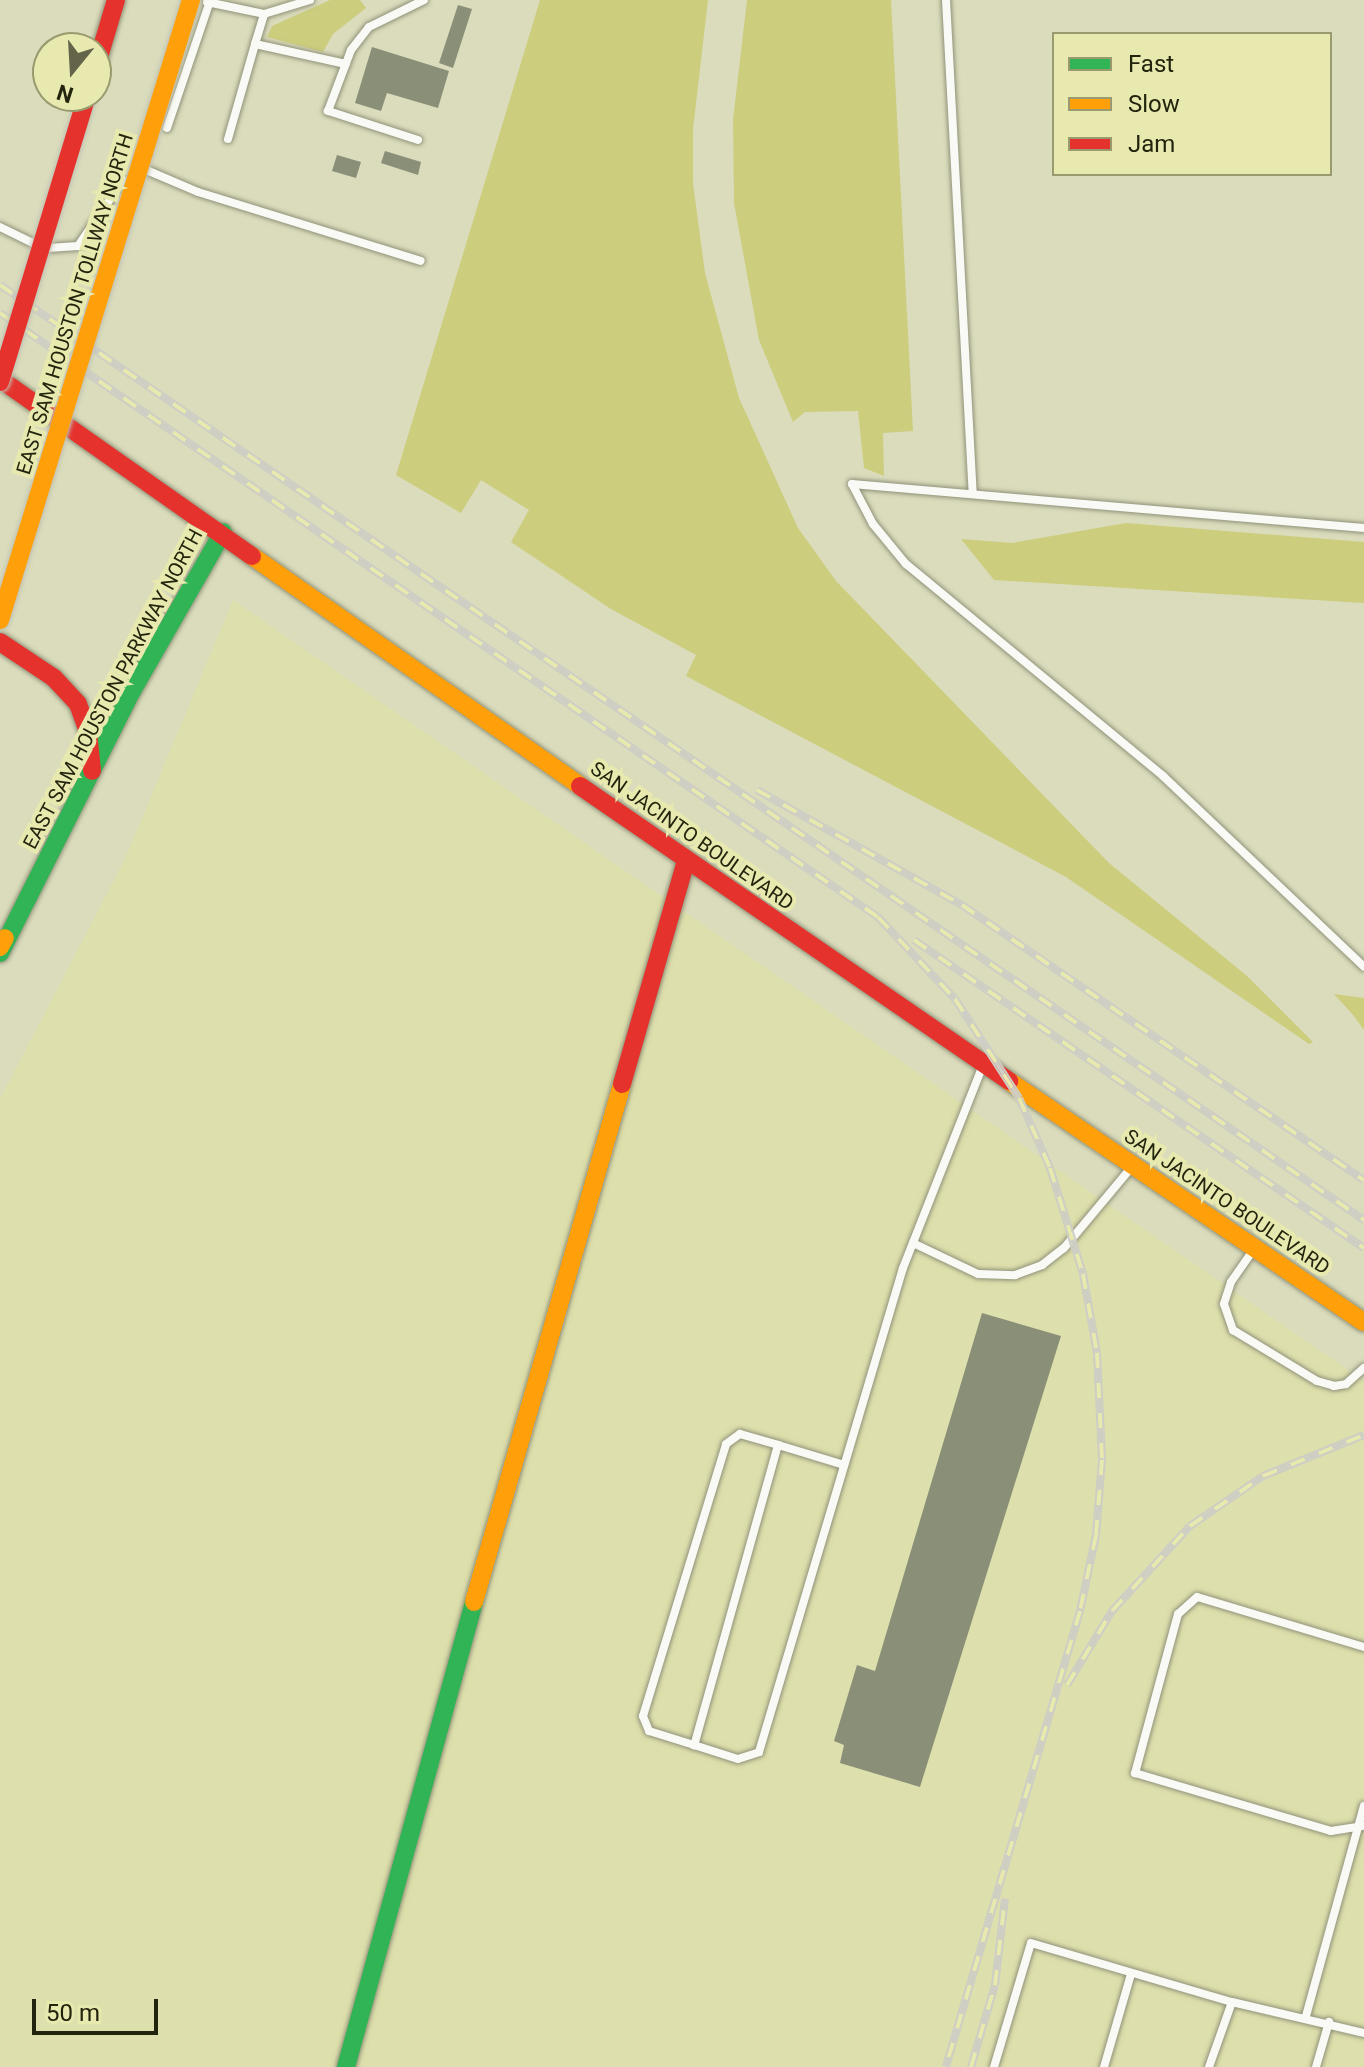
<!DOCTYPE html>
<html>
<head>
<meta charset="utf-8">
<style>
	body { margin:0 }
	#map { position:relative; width:1364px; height:2067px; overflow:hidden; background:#dadcbc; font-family:Roboto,sans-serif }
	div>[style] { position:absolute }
	.built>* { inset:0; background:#dddfac }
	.green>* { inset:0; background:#cccd7d }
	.building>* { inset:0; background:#8a8f77 }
	.roads { filter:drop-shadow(0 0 2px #919279) drop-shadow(0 0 2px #919279) }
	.lane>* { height:8px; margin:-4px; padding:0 4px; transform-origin:4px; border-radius:4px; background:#f9faf5 }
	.fast>* { height:18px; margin:-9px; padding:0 9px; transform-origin:9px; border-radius:9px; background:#30b455 }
	.slow>* { height:18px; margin:-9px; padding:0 9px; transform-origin:9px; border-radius:9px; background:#ff9f0a }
	.jam>* { height:18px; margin:-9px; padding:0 9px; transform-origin:9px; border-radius:9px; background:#e5322d }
	.rail>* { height:8px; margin-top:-4px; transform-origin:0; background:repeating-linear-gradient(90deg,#e7e9af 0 15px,#cecec4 0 30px); box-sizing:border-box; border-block:2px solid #cecec4 }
	.bridges { filter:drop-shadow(0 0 2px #c1c2b2) drop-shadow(0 0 2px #c1c2b2) }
	.slow-bridge>* { height:18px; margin:-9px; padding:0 9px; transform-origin:9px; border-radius:9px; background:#ff9f0a }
	.jam-bridge>* { height:18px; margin:-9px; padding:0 9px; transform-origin:9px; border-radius:9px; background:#e5322d }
	span { translate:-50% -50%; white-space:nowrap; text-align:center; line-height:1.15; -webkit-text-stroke:8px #e7e9af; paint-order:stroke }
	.street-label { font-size:20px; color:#23240d }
	.legend { position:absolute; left:1052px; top:32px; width:280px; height:144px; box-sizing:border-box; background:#e7e9af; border:2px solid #999a6e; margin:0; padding:10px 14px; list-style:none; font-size:24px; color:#23240d }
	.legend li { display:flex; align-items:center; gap:16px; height:40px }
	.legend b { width:40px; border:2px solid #999a6e }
	.north { position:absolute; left:32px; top:32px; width:80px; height:80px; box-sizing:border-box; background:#e7e9af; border:2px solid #999a6e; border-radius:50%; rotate:198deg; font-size:22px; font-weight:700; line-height:32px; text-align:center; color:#23240d }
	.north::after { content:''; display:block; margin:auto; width:28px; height:36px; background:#63644a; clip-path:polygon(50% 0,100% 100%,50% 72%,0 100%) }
	.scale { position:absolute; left:32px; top:1999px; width:126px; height:36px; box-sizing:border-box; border:4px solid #23240d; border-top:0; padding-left:10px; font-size:24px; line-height:28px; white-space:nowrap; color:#23240d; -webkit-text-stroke:6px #e7e9af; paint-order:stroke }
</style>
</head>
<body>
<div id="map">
	<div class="built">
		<i style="clip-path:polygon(233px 600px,1364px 1381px,1364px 2067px,0 2067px,0 1099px,125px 859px)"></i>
	</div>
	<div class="green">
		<i style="clip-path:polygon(330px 0,360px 0,366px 8px,333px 34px,323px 52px,267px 37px,272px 26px)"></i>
		<i style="clip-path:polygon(540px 0,708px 0,693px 129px,693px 183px,705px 273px,739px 398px,798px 528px,836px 581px,1109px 863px,1247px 976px,1313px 1042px,1309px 1044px,1066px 877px,686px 676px,696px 655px,611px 609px,511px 542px,529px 510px,481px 480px,461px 513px,396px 475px)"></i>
		<i style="clip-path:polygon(747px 0,891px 0,913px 431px,883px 433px,884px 476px,864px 468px,858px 411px,805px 412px,793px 422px,759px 340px,734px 203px,733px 120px)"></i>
		<i style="clip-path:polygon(1126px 523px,1364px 542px,1364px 603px,994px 580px,961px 539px,1012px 543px)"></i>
		<i style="clip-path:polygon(1334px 994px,1364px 998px,1364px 1030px,1353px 1015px)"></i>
	</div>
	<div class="building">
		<i style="clip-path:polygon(458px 5px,472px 9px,453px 68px,439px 63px)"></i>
		<i style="clip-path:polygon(372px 47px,449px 71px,438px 108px,387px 93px,381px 111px,355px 103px)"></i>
		<i style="clip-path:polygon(385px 151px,421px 162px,418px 175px,381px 163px)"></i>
		<i style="clip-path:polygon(337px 155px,361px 162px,356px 178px,332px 171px)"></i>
		<i style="clip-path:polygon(982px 1313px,1061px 1336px,920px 1787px,840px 1763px,844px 1745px,834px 1741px,857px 1665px,875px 1671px)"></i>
	</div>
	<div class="roads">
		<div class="lane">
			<i style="left:946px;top:0;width:493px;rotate:86.9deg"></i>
			<i style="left:207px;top:2px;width:58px;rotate:11.9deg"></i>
			<i style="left:264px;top:14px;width:48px;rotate:-16.9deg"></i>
			<i style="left:255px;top:44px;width:31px;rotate:-73deg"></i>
			<i style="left:167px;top:128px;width:131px;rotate:-71.3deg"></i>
			<i style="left:228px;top:139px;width:99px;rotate:-74.1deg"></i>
			<i style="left:255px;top:44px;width:93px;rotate:12.4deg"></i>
			<i style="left:418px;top:140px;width:95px;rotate:-162.1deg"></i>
			<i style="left:328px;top:111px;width:65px;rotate:-69.3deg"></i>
			<i style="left:351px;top:50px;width:29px;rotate:-52deg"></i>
			<i style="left:369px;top:27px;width:61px;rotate:-26.1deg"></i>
			<i style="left:144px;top:169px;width:59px;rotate:23.1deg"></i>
			<i style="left:198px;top:192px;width:233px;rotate:17.2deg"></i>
			<i style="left:0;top:227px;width:39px;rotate:26deg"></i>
			<i style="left:48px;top:248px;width:30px;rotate:-4deg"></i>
			<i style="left:78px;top:246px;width:80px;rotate:-55.7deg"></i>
			<i style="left:1364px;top:528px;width:514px;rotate:-175.09deg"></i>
			<i style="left:852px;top:484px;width:45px;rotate:62.3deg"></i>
			<i style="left:873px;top:524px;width:52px;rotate:50.5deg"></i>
			<i style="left:906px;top:564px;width:333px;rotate:39.5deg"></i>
			<i style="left:1163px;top:776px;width:277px;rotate:43.5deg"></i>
			<i style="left:913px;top:1243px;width:72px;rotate:25.5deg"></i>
			<i style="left:978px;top:1274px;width:37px;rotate:2deg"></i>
			<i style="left:1015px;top:1275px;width:29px;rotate:-20deg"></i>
			<i style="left:1042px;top:1265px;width:28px;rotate:-38deg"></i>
			<i style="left:1064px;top:1248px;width:104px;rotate:-50.1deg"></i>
			<i style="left:1254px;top:1249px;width:40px;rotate:124.9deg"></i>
			<i style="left:1231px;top:1282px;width:23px;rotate:108deg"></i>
			<i style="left:1224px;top:1304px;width:28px;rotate:71deg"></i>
			<i style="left:1233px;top:1330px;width:98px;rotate:31.3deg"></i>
			<i style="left:1317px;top:1381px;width:18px;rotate:16deg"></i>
			<i style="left:1334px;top:1386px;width:12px;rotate:-9deg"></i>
			<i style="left:1346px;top:1384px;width:24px;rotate:-42deg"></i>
			<i style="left:844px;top:1465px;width:69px;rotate:-163.1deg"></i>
			<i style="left:778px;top:1445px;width:312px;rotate:105.6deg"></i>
			<i style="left:694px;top:1745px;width:46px;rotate:17.7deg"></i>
			<i style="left:738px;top:1759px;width:22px;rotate:-18deg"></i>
			<i style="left:759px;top:1752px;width:505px;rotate:-73.43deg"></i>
			<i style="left:903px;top:1268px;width:218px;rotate:-68.5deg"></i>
			<i style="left:1364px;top:1647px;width:174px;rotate:-163.3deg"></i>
			<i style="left:1197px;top:1597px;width:25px;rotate:138deg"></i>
			<i style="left:1178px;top:1614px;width:165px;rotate:105.1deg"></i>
			<i style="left:1135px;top:1773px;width:204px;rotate:16.5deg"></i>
			<i style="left:1331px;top:1831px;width:33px;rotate:-9deg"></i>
			<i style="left:694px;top:1745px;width:47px;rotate:-162.7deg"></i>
			<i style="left:649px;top:1731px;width:16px;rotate:-112deg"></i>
			<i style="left:643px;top:1716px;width:284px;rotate:-73deg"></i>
			<i style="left:726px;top:1444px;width:17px;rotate:-36deg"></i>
			<i style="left:740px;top:1434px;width:40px;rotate:16deg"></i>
			<i style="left:1306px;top:2016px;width:218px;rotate:-74.6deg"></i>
			<i style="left:994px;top:2067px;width:129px;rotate:-73.4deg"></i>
			<i style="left:1031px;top:1943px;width:209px;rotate:16.4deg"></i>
			<i style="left:1232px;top:2002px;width:136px;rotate:13.2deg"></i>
			<i style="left:1104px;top:2067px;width:97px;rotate:-73.8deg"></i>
			<i style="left:1209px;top:2067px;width:69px;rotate:-70.5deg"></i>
			<i style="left:1316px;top:2067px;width:47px;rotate:-73.9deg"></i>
		</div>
		<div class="fast">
			<i style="left:0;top:953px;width:293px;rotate:-63.3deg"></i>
			<i style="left:132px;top:691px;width:183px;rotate:-60.2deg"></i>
			<i style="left:346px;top:2067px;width:482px;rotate:-74.6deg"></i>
		</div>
		<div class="slow">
			<i style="left:252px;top:556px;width:401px;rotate:35deg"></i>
			<i style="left:0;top:947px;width:10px;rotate:-61deg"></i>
			<i style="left:1009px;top:1081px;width:429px;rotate:34.2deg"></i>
			<i style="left:474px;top:1602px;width:539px;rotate:-74.05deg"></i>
		</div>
		<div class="jam">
			<i style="left:96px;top:67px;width:70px;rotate:-73.4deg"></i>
			<i style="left:0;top:379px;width:308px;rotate:35.1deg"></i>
			<i style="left:0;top:642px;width:65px;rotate:33.7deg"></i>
			<i style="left:54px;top:678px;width:35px;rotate:47deg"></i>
			<i style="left:78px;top:704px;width:30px;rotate:70deg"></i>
			<i style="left:88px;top:732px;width:39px;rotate:84deg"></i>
			<i style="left:580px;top:786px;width:521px;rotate:34.51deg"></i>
			<i style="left:622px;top:1084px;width:232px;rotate:-74deg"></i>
		</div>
	</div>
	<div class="rail">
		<i style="left:0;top:285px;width:1654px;rotate:34.43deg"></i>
		<i style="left:0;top:313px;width:1066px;rotate:34.53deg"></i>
		<i style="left:878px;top:917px;width:112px;rotate:46.8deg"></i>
		<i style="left:955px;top:999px;width:118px;rotate:57.1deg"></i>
		<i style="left:1019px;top:1098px;width:77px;rotate:66.1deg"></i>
		<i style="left:1050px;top:1168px;width:111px;rotate:72.7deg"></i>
		<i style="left:1083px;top:1274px;width:80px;rotate:80deg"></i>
		<i style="left:1097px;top:1353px;width:107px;rotate:87.3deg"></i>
		<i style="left:1102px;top:1460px;width:75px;rotate:94.6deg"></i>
		<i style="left:1096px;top:1535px;width:78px;rotate:101.9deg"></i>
		<i style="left:1080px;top:1611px;width:475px;rotate:106.4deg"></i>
		<i style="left:757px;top:790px;width:235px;rotate:29.3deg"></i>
		<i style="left:962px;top:905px;width:487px;rotate:34.4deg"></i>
		<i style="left:914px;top:940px;width:545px;rotate:34.39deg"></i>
		<i style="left:1067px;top:1685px;width:87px;rotate:-58.7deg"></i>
		<i style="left:1112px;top:1611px;width:115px;rotate:-47.5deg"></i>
		<i style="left:1190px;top:1526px;width:88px;rotate:-34.4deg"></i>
		<i style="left:1263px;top:1476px;width:109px;rotate:-22.1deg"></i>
		<i style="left:971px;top:2067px;width:85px;rotate:-73.7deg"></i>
		<i style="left:995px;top:1985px;width:87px;rotate:-83.4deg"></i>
	</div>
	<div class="bridges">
		<div class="slow-bridge">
			<i style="left:0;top:620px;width:649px;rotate:-72.88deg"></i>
		</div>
		<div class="jam-bridge">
			<i style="left:0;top:382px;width:299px;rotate:-73.1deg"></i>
		</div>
	</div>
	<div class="street-label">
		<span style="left:75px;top:304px;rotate:-73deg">EAST SAM HOUSTON TOLLWAY NORTH</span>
		<span style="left:113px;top:689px;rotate:-62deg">EAST SAM HOUSTON PARKWAY NORTH</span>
		<span style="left:692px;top:836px;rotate:35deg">SAN JACINTO BOULEVARD</span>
		<span style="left:1227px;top:1202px;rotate:34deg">SAN JACINTO BOULEVARD</span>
	</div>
	<ul class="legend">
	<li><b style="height:10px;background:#30b455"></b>Fast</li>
	<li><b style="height:10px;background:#ff9f0a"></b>Slow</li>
	<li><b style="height:10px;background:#e5322d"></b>Jam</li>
	</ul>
	<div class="north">N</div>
	<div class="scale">50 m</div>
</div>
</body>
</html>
